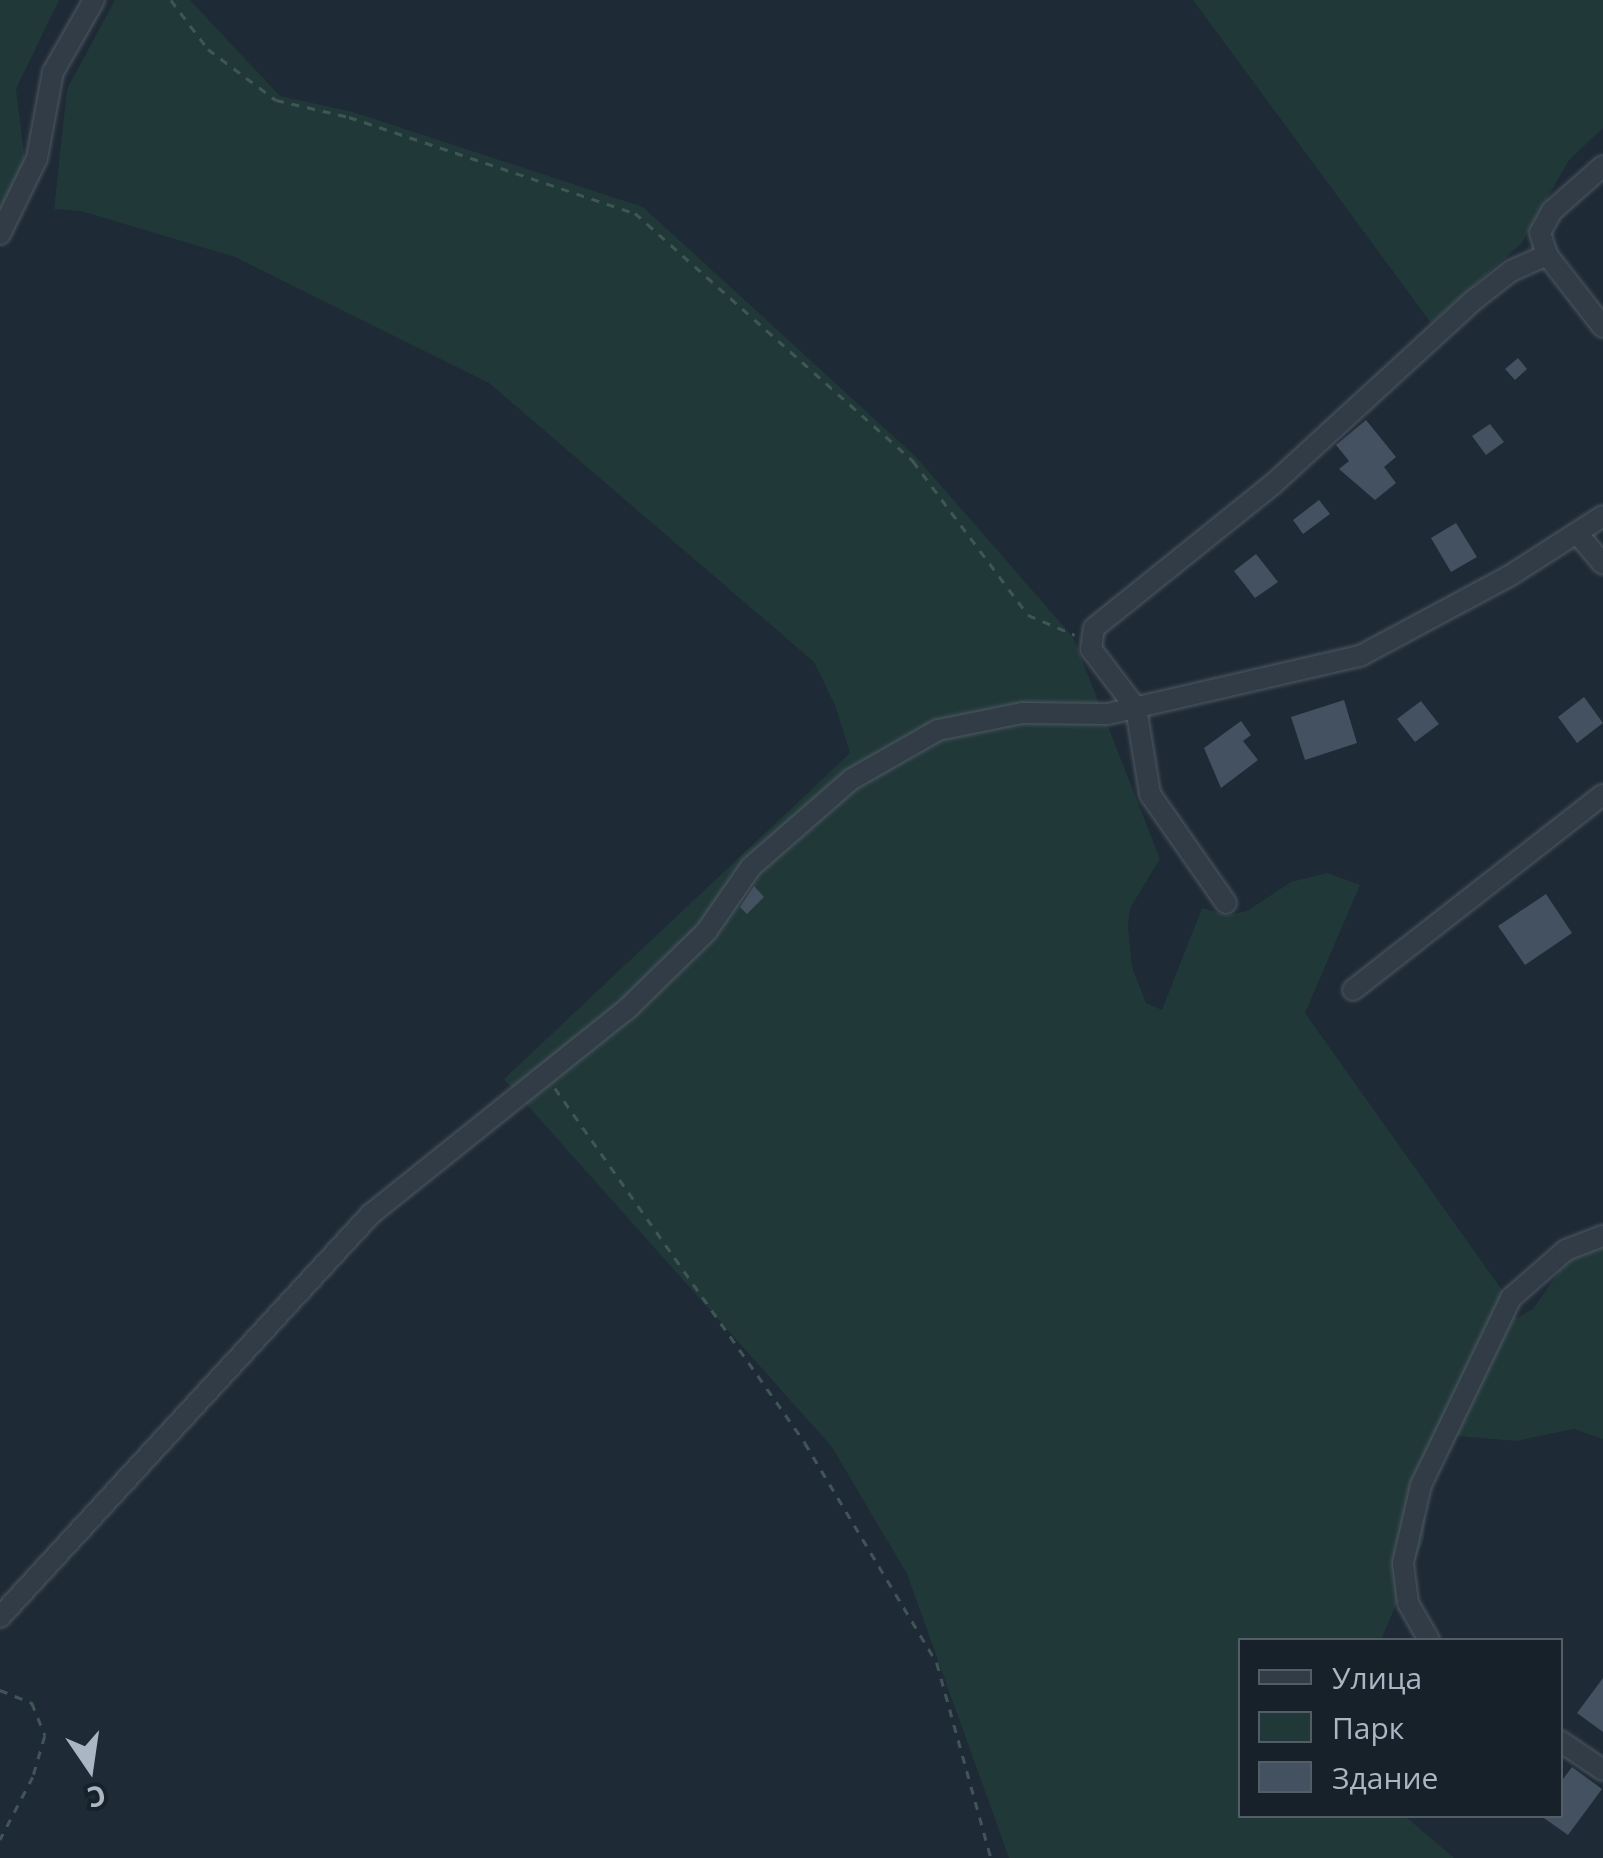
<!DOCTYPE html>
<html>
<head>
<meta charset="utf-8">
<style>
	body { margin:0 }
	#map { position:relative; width:1603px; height:1858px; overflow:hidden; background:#1e2a35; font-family:"Open Sans",sans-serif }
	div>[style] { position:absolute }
	.green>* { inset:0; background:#213838 }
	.building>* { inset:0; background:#445160 }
	.path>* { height:2.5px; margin-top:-1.25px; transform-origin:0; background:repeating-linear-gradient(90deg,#3f5556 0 8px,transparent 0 16px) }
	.roads { filter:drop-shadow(0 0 2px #4f5964) drop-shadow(0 0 2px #4f5964) }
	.minor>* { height:20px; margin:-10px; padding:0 10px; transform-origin:10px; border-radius:10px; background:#313c46 }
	span { translate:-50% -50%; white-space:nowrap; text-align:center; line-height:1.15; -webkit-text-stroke:8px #17212a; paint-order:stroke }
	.legend { position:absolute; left:1238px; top:1638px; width:325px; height:180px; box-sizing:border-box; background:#17212a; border:2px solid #525d68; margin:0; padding:12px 18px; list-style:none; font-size:30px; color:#abb6c4 }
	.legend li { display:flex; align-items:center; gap:20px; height:50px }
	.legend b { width:50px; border:2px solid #525d68 }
	.north { position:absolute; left:40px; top:1718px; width:100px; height:100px; -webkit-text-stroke:8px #17212a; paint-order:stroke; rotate:167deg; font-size:28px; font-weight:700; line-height:40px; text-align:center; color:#abb6c4 }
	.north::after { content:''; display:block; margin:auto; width:35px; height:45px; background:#abb6c4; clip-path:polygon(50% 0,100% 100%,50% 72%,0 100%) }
</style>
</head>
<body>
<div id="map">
	<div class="green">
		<i style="clip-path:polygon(0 0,59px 0,16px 89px,25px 161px,0 216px)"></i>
		<i style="clip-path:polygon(115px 0,190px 0,280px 96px,353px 112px,643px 207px,916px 457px,1073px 637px,1160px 859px,1130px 908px,1128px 926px,1132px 967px,1146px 1003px,1162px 1010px,1202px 908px,1229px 915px,1247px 911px,1291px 882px,1327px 873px,1360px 885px,1305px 1013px,1504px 1293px,1501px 1312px,1517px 1318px,1533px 1309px,1565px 1263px,1603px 1243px,1603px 1439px,1574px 1429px,1516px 1441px,1457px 1436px,1427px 1486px,1424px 1539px,1381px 1640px,1240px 1640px,1240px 1816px,1405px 1816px,1454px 1858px,1009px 1858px,907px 1574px,832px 1447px,504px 1079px,850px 753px,835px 705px,814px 662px,489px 383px,235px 257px,81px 211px,54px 209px,67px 89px)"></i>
		<i style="clip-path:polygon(1193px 0,1603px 0,1603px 128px,1569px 160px,1521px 244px,1431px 323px)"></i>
	</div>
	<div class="building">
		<i style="clip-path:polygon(1518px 358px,1527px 369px,1515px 380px,1505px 369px)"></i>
		<i style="clip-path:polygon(1366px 420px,1396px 457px,1384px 467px,1396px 483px,1375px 500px,1339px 469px,1349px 461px,1336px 445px)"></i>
		<i style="clip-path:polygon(1490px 424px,1504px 442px,1486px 455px,1472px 436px)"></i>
		<i style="clip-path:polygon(1319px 500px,1330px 514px,1303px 534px,1293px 520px)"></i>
		<i style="clip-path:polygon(1456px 523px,1477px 557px,1451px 572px,1431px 538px)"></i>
		<i style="clip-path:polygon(1256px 554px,1278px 582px,1255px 598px,1234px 571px)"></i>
		<i style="clip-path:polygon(1584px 697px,1603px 723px,1577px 743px,1558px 717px)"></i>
		<i style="clip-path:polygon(1344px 700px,1357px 743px,1305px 760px,1291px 717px)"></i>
		<i style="clip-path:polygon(1421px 701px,1439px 724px,1415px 742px,1397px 719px)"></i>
		<i style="clip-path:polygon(1241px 721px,1251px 735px,1243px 741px,1258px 760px,1221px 788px,1204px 748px)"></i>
		<i style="clip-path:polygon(754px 886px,764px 897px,747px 914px,740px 907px)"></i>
		<i style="clip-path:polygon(1546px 894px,1572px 933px,1525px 965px,1498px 926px)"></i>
		<i style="clip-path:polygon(1603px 1678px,1603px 1732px,1577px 1713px)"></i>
		<i style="clip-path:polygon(1572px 1767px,1602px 1789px,1568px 1835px,1541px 1816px,1560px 1816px,1560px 1783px)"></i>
	</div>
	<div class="path">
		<i style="left:171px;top:0;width:61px;rotate:52.9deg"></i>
		<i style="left:208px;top:49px;width:85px;rotate:36.9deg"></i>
		<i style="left:276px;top:100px;width:75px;rotate:13.1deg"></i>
		<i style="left:349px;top:117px;width:302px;rotate:18.6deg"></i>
		<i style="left:635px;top:213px;width:373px;rotate:41.7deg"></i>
		<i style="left:913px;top:461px;width:192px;rotate:53.2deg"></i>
		<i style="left:1028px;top:615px;width:51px;rotate:23.1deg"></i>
		<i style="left:555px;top:1088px;width:434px;rotate:54.8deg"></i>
		<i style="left:805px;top:1443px;width:257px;rotate:59deg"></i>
		<i style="left:937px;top:1663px;width:202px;rotate:74.5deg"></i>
		<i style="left:0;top:1690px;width:35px;rotate:22deg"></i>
		<i style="left:32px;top:1703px;width:35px;rotate:68deg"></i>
		<i style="left:45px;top:1736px;width:43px;rotate:106.3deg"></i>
		<i style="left:33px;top:1777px;width:71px;rotate:117.6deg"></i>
	</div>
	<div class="roads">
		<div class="minor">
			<i style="left:1603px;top:166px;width:68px;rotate:138.6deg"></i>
			<i style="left:1552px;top:211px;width:25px;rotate:119deg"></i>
			<i style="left:1540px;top:233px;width:23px;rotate:72deg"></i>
			<i style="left:1547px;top:255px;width:91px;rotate:52.1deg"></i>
			<i style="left:0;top:234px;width:85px;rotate:-64deg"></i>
			<i style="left:37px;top:158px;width:87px;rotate:-79.5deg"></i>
			<i style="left:53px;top:72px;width:83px;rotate:-60.3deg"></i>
			<i style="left:1577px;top:533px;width:40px;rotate:50deg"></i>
			<i style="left:1226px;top:903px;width:133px;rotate:-124.9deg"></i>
			<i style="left:1150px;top:794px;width:87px;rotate:-99.2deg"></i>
			<i style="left:1136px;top:708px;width:74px;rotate:-127.3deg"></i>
			<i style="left:1091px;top:649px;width:21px;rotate:-82deg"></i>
			<i style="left:1094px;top:628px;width:230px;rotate:-38.8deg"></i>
			<i style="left:1273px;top:484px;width:273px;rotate:-42.5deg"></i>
			<i style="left:1474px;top:300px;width:47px;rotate:-38.1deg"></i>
			<i style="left:1511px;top:271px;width:39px;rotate:-24deg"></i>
			<i style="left:1353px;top:990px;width:317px;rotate:-38deg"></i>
			<i style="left:0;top:1617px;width:548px;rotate:-47.37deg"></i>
			<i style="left:371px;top:1214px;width:327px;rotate:-38.7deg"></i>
			<i style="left:626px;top:1010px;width:112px;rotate:-44.3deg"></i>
			<i style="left:706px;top:932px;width:79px;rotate:-55.3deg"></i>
			<i style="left:751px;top:867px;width:134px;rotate:-41.1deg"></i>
			<i style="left:852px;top:779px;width:99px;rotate:-29.7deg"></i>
			<i style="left:938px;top:730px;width:86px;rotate:-11.4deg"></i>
			<i style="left:1022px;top:713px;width:86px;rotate:0.7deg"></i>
			<i style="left:1108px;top:714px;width:259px;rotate:-13deg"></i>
			<i style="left:1360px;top:656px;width:171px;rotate:-28.2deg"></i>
			<i style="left:1511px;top:575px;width:109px;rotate:-32.7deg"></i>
			<i style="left:1429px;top:1640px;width:43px;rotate:-119.6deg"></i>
			<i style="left:1408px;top:1603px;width:40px;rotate:-97.1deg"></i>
			<i style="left:1403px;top:1563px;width:80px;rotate:-77deg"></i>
			<i style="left:1421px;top:1485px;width:208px;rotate:-64.3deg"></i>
			<i style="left:1511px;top:1298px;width:73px;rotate:-41.1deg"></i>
			<i style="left:1566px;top:1250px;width:40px;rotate:-21deg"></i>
			<i style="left:1560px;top:1741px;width:52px;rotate:34deg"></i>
		</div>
	</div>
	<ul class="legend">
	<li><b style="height:12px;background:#313c46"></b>Улица</li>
	<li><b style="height:28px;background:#213838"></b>Парк</li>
	<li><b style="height:28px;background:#445160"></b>Здание</li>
	</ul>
	<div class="north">С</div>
</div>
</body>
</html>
